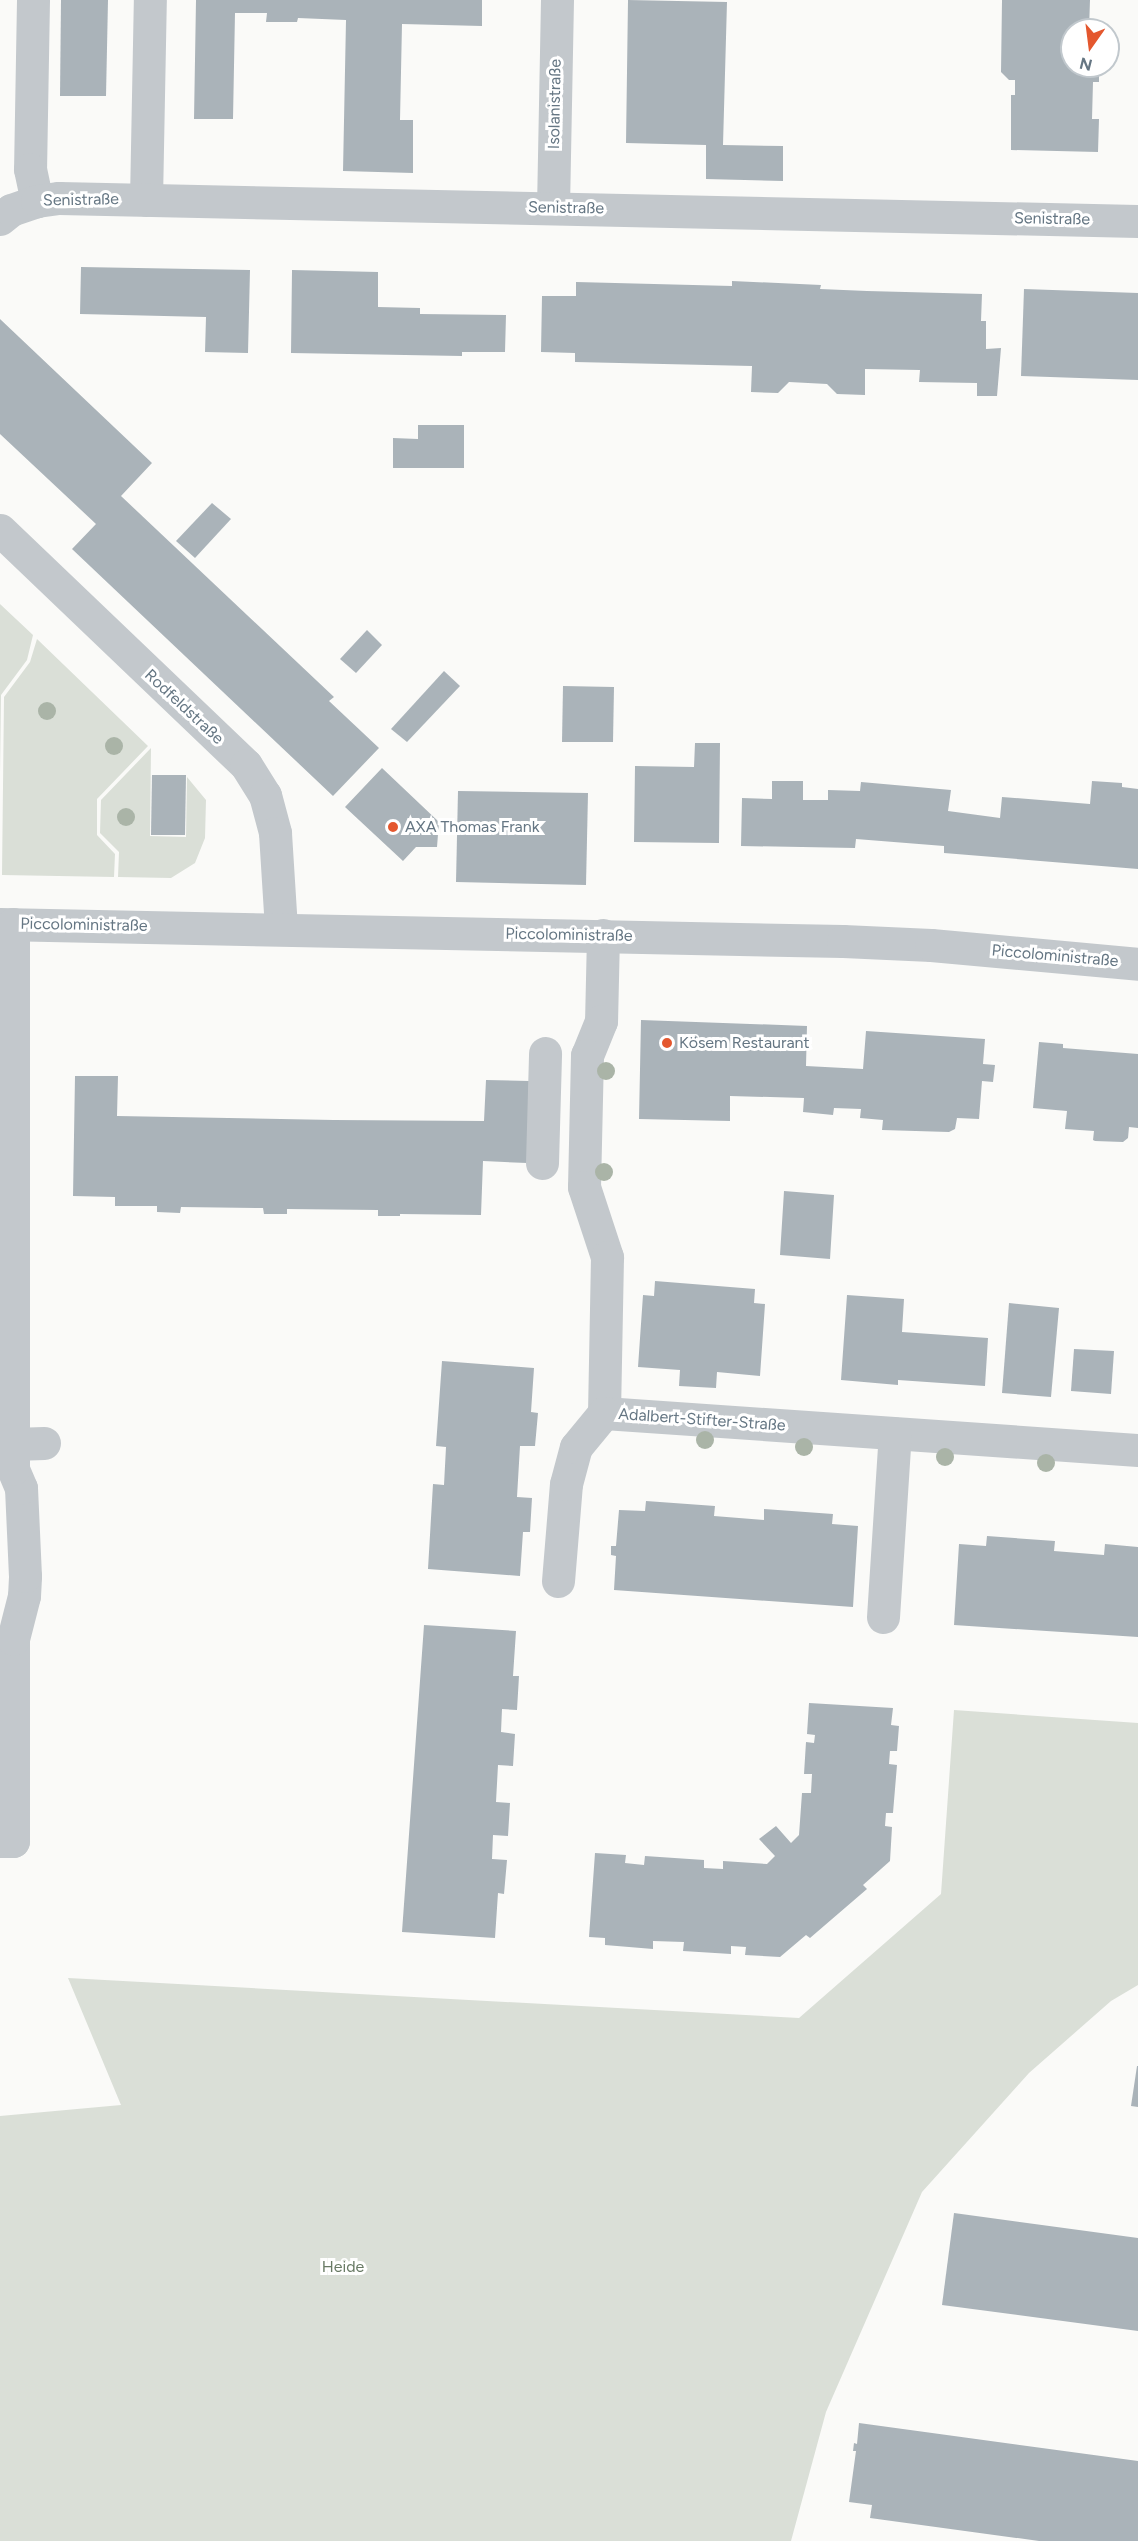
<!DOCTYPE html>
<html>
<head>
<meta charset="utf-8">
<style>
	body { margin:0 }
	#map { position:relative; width:1138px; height:2541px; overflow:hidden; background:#fafaf8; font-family:Figtree,sans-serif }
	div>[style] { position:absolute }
	.green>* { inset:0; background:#dadfd7 }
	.building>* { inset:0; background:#aab3b9 }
	.minor>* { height:33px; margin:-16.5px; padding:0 16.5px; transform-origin:16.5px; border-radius:16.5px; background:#c3c8cc }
	.trees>* { width:18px; height:18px; margin:-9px; border-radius:50%; background:#aab4a7 }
	.dots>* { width:16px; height:16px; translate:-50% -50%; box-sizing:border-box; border:3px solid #fff; border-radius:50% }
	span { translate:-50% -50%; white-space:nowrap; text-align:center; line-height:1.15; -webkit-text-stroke:6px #fff; paint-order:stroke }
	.street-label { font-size:16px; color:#657683 }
	.poi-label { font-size:16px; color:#657683 }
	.left { translate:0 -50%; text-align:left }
	.park-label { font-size:16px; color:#687a64 }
	.north { position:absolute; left:1060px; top:18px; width:60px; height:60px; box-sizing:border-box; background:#fff; border:2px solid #c1c8cd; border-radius:50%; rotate:194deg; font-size:16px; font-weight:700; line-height:24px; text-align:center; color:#657683 }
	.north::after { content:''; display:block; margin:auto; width:21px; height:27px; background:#e4572e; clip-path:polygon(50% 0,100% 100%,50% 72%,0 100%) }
</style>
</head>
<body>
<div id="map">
	<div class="green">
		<i style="clip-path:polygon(0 604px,33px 635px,27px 660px,1px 695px,0 775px)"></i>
		<i style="clip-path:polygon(37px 639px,148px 746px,97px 799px,97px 835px,115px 854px,114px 877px,2px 875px,4px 697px,30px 662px)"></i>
		<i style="clip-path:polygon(151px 748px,150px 836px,186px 837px,187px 777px,206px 800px,205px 838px,195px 863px,171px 878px,118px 877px,119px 852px,100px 833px,101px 800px)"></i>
		<i style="clip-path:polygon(954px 1710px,1138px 1723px,1138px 1985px,1111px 2001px,1029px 2073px,922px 2192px,826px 2412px,791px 2541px,0 2541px,0 2116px,121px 2105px,68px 1978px,799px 2018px,941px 1894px)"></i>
	</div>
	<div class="building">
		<i style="clip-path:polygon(61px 0,108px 0,106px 96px,60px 96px)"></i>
		<i style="clip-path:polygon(196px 0,482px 0,482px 26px,402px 24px,400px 120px,413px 120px,413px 173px,343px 171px,346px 20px,298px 18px,297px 22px,266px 22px,267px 13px,235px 13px,233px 119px,194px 119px)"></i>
		<i style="clip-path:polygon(628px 0,727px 2px,723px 145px,783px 146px,783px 181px,706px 179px,706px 145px,626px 143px)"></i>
		<i style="clip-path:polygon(1002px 0,1090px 0,1089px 30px,1072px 30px,1072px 66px,1099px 66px,1099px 82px,1093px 82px,1092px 119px,1099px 119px,1098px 152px,1011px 150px,1011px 95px,1015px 95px,1015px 80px,1009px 80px,1001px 72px)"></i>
		<i style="clip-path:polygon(81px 267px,250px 270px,248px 353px,205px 352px,206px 317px,80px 314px)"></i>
		<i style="clip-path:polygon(292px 270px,378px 272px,378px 307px,420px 308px,420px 314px,506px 315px,505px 352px,462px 352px,462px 356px,291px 353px)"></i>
		<i style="clip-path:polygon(732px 281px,821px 285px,820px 289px,867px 291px,982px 294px,981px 321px,986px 321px,986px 349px,1001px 348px,997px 396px,977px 396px,977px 383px,919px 382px,920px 370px,865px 369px,865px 395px,837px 394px,827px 384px,789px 382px,778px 393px,751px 392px,752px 366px,575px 362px,575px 353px,541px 352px,542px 296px,576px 296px,576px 282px,732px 286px)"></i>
		<i style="clip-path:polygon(1024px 289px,1138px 293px,1138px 380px,1021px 376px)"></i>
		<i style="clip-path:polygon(0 319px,152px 463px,121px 496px,334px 697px,329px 701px,379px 748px,333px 796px,72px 549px,96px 524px,0 434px)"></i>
		<i style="clip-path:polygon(418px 425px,464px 425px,464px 468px,393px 468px,393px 438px,418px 439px)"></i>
		<i style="clip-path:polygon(212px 503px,231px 519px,195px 558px,176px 541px)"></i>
		<i style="clip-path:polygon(367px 630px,382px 645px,356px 673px,340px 659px)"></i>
		<i style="clip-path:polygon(444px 671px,460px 686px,407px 742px,391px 729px)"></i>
		<i style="clip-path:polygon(563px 686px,614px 687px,613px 742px,562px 742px)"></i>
		<i style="clip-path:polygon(695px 743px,720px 743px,719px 843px,634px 842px,635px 766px,694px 767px)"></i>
		<i style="clip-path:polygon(382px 768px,439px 822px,437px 847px,416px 847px,403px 861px,345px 807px)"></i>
		<i style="clip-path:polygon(152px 775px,186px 775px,185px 835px,151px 835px)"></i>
		<i style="clip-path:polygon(772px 781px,803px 781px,803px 800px,828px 800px,828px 790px,860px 791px,861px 782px,951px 790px,948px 811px,1000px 818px,1002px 797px,1090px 804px,1092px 781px,1122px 783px,1122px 787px,1138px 789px,1138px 869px,944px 853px,944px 846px,856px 839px,855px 848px,741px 846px,742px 798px,772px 799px)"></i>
		<i style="clip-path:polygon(458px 791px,588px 793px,586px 885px,456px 882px)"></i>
		<i style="clip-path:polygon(641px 1020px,807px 1026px,806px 1066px,863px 1069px,866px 1031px,985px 1039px,983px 1064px,995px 1065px,993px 1082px,982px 1081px,979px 1119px,957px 1118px,955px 1129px,949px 1132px,882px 1130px,883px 1120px,860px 1118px,861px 1109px,834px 1108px,833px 1115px,803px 1112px,804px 1098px,730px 1096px,730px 1121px,639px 1119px)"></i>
		<i style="clip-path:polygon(1039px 1042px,1063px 1044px,1063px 1048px,1138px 1054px,1138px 1128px,1129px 1127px,1128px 1138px,1123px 1142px,1095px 1141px,1093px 1140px,1094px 1131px,1065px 1129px,1067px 1111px,1033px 1108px)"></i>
		<i style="clip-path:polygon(75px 1076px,118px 1076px,117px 1116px,334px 1120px,484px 1121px,486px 1080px,529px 1081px,527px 1163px,483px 1161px,481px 1215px,400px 1214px,400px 1216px,378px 1216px,378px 1210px,287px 1209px,287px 1214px,264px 1214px,263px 1208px,181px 1207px,180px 1213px,157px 1212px,157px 1206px,115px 1206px,115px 1197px,73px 1196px)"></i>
		<i style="clip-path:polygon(784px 1191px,834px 1195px,830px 1259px,780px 1255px)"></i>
		<i style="clip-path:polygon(655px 1281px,755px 1289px,754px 1303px,765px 1304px,760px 1376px,717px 1372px,716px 1388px,679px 1386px,680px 1370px,638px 1367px,643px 1295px,654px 1296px)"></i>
		<i style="clip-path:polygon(847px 1295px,904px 1299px,902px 1332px,988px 1338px,985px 1386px,898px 1380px,898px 1385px,841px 1380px)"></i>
		<i style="clip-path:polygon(1009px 1303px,1059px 1308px,1051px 1397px,1002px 1393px)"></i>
		<i style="clip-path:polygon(1074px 1349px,1114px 1351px,1111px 1394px,1071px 1391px)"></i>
		<i style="clip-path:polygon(442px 1361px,534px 1368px,531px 1412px,538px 1413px,535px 1446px,520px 1446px,517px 1497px,532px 1498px,530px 1532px,523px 1532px,520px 1576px,428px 1569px,433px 1484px,444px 1485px,446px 1447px,436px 1446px)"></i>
		<i style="clip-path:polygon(646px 1501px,715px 1506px,714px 1516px,764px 1520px,764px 1509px,833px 1514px,832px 1524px,858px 1526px,853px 1607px,614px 1590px,616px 1556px,611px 1555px,611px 1546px,616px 1546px,619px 1510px,645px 1511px)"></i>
		<i style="clip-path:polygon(987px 1536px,1055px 1541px,1054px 1551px,1104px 1555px,1105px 1544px,1138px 1547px,1138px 1637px,954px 1625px,959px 1544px,986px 1546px)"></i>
		<i style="clip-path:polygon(424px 1625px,516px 1631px,513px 1676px,519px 1676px,517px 1710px,502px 1709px,501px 1732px,515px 1734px,513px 1766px,498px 1765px,496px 1802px,510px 1803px,508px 1836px,493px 1835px,492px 1859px,507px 1860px,504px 1894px,498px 1893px,495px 1938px,402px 1932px)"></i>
		<i style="clip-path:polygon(809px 1703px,893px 1708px,891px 1725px,899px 1726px,897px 1751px,890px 1751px,889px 1764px,897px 1765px,893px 1813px,886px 1813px,885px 1826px,892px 1827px,890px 1861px,863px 1885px,867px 1889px,810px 1938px,806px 1935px,780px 1957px,745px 1955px,746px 1947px,731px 1946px,731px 1954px,683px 1951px,684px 1942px,653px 1941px,653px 1949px,605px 1945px,605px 1938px,589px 1937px,595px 1853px,626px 1855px,625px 1863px,644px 1865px,645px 1856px,704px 1860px,704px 1868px,723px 1869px,723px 1861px,767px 1864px,775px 1856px,759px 1839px,776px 1826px,791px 1843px,799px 1835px,802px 1793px,811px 1793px,812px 1774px,804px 1774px,806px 1742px,814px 1743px,815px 1735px,807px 1734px)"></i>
		<i style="clip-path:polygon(1137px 2066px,1138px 2066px,1138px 2107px,1131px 2106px)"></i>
		<i style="clip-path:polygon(954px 2213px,1138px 2238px,1138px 2331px,942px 2305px)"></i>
		<i style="clip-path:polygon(859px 2423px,1138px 2461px,1138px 2541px,1039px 2541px,870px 2518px,872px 2505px,849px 2502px,856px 2451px,853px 2451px,854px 2443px,857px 2444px)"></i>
	</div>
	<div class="minor">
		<i style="left:33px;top:0;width:169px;rotate:91deg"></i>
		<i style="left:30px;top:169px;width:33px;rotate:78deg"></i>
		<i style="left:146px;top:200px;width:200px;rotate:-88.9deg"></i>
		<i style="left:553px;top:208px;width:208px;rotate:-88.9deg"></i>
		<i style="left:0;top:219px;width:14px;rotate:-39deg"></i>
		<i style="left:11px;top:210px;width:28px;rotate:-19deg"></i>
		<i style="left:37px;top:201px;width:22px;rotate:-8deg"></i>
		<i style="left:59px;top:198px;width:1079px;rotate:1.22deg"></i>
		<i style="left:0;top:530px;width:340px;rotate:43.7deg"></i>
		<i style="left:246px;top:765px;width:36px;rotate:58deg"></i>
		<i style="left:265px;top:795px;width:39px;rotate:75deg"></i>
		<i style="left:275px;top:833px;width:95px;rotate:86.4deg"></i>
		<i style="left:0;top:924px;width:843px;rotate:1.16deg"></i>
		<i style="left:843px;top:941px;width:88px;rotate:2.6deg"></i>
		<i style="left:931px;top:945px;width:208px;rotate:5.2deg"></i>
		<i style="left:603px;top:935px;width:86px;rotate:91.3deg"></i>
		<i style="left:601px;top:1021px;width:37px;rotate:112deg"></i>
		<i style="left:587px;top:1055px;width:132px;rotate:91.3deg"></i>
		<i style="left:584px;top:1187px;width:74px;rotate:71.8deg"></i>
		<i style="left:607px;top:1257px;width:156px;rotate:91.1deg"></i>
		<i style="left:604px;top:1413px;width:535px;rotate:3.96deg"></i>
		<i style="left:542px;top:1163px;width:110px;rotate:-88.4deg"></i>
		<i style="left:13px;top:1444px;width:31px;rotate:-2deg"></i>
		<i style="left:558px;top:1581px;width:97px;rotate:-85.3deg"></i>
		<i style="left:566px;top:1484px;width:38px;rotate:-75deg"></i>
		<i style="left:576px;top:1447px;width:44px;rotate:-50.5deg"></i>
		<i style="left:883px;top:1617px;width:184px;rotate:-86.3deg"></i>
		<i style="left:0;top:1841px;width:13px"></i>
		<i style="left:13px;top:1841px;width:202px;rotate:-90deg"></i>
		<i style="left:13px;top:1639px;width:44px;rotate:-75.7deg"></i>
		<i style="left:24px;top:1596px;width:20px;rotate:-87deg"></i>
		<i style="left:25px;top:1576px;width:88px;rotate:-92.6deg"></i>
		<i style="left:21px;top:1488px;width:21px;rotate:-113deg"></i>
		<i style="left:13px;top:1469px;width:545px;rotate:-90deg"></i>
	</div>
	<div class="trees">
		<i style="left:47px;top:711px"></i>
		<i style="left:114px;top:746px"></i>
		<i style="left:126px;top:817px"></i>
		<i style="left:606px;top:1071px"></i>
		<i style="left:604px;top:1172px"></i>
		<i style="left:705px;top:1440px"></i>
		<i style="left:804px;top:1447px"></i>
		<i style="left:945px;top:1457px"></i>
		<i style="left:1046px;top:1463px"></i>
	</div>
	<div class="dots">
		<i style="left:393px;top:827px;background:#e4572e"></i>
		<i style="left:667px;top:1043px;background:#e4572e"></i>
	</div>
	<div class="street-label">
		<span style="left:555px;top:104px;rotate:-89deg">Isolanistraße</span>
		<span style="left:81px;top:200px;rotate:-1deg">Senistraße</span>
		<span style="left:566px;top:208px;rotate:1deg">Senistraße</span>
		<span style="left:1052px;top:219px;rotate:1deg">Senistraße</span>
		<span style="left:184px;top:707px;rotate:43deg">Rodfeldstraße</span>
		<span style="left:84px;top:925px;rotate:1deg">Piccoloministraße</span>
		<span style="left:569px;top:935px;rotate:1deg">Piccoloministraße</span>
		<span style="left:1055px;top:956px;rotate:5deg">Piccoloministraße</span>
		<span style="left:702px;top:1420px;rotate:4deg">Adalbert-Stifter-Straße</span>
	</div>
	<div class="poi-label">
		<span class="left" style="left:405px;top:827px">AXA Thomas Frank</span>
		<span class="left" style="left:679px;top:1043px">Kösem Restaurant</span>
	</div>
	<div class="park-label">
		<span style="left:343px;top:2267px">Heide</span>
	</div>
	<div class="north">N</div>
</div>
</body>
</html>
